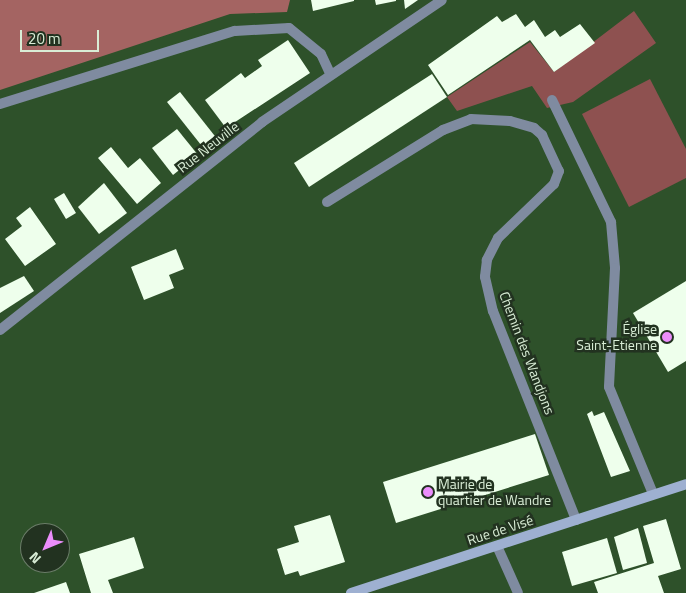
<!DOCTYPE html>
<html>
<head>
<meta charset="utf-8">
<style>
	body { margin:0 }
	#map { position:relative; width:686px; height:593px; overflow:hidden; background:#2e512a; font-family:"Titillium Web",sans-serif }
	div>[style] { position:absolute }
	.green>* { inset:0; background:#8e5150 }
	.forest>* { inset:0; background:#a46462 }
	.building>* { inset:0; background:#eeffec }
	.lane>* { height:10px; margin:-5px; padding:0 5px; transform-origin:5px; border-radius:5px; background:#7f8ba0 }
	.street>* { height:10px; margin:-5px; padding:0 5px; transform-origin:5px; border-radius:5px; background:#7f8ba0 }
	.secondary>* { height:10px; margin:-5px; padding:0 5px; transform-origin:5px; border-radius:5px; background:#9eb0d1 }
	.dots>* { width:14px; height:14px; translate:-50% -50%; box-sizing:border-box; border:2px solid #223220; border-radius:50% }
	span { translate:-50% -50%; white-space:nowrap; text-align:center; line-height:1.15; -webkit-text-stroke:5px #223220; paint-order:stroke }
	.street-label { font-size:14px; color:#d9edd6 }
	.poi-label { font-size:14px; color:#d9edd6 }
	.right { translate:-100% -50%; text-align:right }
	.left { translate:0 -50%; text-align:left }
	.north { position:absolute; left:20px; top:523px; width:50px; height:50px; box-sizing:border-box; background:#223220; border:1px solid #6b7d69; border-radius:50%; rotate:225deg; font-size:14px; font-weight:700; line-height:20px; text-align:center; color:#d9edd6 }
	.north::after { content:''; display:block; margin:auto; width:18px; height:22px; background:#eb8dfb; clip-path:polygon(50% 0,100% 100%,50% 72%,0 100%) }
	.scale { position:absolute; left:20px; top:30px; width:79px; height:22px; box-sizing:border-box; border:2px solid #d9edd6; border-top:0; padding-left:6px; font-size:15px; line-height:18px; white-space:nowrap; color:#d9edd6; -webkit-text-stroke:4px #223220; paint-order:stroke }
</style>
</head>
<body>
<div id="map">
	<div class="green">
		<i style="clip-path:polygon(634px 11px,656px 43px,573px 102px,547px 108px,532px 86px,457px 111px,447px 97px,530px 42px,554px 72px)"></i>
		<i style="clip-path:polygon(650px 79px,686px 149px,686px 178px,629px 207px,582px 114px)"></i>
	</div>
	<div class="forest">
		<i style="clip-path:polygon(0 0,290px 0,287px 12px,230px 14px,0 90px)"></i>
	</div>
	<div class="building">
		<i style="clip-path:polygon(311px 0,354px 0,354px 1px,313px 11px)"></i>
		<i style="clip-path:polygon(375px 0,396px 0,396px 1px,376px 5px)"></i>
		<i style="clip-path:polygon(404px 0,418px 0,405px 9px)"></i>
		<i style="clip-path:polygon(516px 14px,525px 27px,534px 20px,545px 37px,555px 30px,560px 37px,580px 24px,595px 43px,554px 72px,530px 40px,448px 95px,428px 65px,497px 16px,502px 22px)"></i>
		<i style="clip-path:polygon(288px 40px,310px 73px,226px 128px,205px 100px,241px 73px,245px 78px,262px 66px,258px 60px)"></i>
		<i style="clip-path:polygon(432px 74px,447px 97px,309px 187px,294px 163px)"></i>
		<i style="clip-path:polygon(180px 92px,218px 140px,205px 150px,167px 102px)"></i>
		<i style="clip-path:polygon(177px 129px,198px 155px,173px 175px,152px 148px)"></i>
		<i style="clip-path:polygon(111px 147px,128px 168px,140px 158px,161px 183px,137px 204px,98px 158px)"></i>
		<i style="clip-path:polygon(104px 183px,127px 213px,99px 234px,78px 207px)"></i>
		<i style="clip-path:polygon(64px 193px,76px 213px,66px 219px,54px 199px)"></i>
		<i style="clip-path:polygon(30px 207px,56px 244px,25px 266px,5px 239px,22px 226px,16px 218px)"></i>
		<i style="clip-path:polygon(176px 249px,184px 269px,169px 275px,174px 288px,144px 300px,131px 267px)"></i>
		<i style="clip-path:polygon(24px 276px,34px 291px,0 313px,0 288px)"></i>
		<i style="clip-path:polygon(686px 281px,686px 361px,668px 372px,633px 313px)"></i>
		<i style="clip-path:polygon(592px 411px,594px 416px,604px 412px,630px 471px,611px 477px,587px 414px)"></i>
		<i style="clip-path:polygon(535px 434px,549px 475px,396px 523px,383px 482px)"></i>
		<i style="clip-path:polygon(330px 515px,345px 562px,300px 576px,298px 571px,285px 575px,277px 549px,299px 542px,294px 526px)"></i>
		<i style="clip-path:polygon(666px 519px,681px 569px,658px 576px,664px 593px,598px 593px,594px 582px,654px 563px,643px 526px)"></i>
		<i style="clip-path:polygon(638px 528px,647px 563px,623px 570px,614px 537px)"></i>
		<i style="clip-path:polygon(134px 537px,144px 568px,108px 580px,113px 593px,91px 593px,79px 554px)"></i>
		<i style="clip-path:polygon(607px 538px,617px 573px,572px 586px,562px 552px)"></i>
		<i style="clip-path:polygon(66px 582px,70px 593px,34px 593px)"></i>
	</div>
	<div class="lane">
		<i style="left:552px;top:100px;width:136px;rotate:64.2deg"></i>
		<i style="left:611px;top:222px;width:46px;rotate:85deg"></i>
		<i style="left:615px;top:268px;width:119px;rotate:92.9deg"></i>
		<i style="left:609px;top:387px;width:116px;rotate:67.6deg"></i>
		<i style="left:327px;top:202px;width:137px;rotate:-31.8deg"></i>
		<i style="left:443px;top:130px;width:30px;rotate:-21deg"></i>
		<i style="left:471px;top:119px;width:39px;rotate:3deg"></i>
		<i style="left:510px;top:121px;width:25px;rotate:16deg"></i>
		<i style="left:534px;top:128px;width:11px;rotate:41deg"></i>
		<i style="left:542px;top:135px;width:40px;rotate:65deg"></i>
		<i style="left:559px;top:171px;width:14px;rotate:111deg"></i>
		<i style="left:554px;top:184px;width:78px;rotate:136deg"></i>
		<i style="left:498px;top:238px;width:25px;rotate:117deg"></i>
		<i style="left:487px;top:260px;width:17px;rotate:97deg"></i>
		<i style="left:485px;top:277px;width:35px;rotate:77deg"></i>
		<i style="left:493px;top:311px;width:225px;rotate:68.3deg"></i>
		<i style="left:497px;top:546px;width:51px;rotate:65.9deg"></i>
	</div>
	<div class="street">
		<i style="left:0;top:104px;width:246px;rotate:-17.3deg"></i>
		<i style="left:235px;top:31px;width:54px;rotate:-3.2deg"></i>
		<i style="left:289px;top:28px;width:41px;rotate:39.1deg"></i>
		<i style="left:321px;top:54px;width:23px;rotate:65deg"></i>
		<i style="left:0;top:330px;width:335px;rotate:-38.4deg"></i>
		<i style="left:262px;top:122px;width:217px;rotate:-34.1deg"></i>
	</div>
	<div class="secondary">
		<i style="left:351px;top:593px;width:352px;rotate:-18deg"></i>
	</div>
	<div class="dots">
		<i style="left:667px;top:337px;background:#eb8dfb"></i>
		<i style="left:428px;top:492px;background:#eb8dfb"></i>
	</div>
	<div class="street-label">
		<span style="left:208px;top:147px;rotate:-38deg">Rue Neuville</span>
		<span style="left:527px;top:353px;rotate:69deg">Chemin des Wandjons</span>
		<span style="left:500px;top:530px;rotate:-18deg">Rue de Visé</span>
	</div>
	<div class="poi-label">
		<span class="right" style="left:657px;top:337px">Église<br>Saint-Etienne</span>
		<span class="left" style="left:438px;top:492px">Mairie de<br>quartier de Wandre</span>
	</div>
	<div class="north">N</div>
	<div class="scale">20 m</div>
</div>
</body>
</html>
